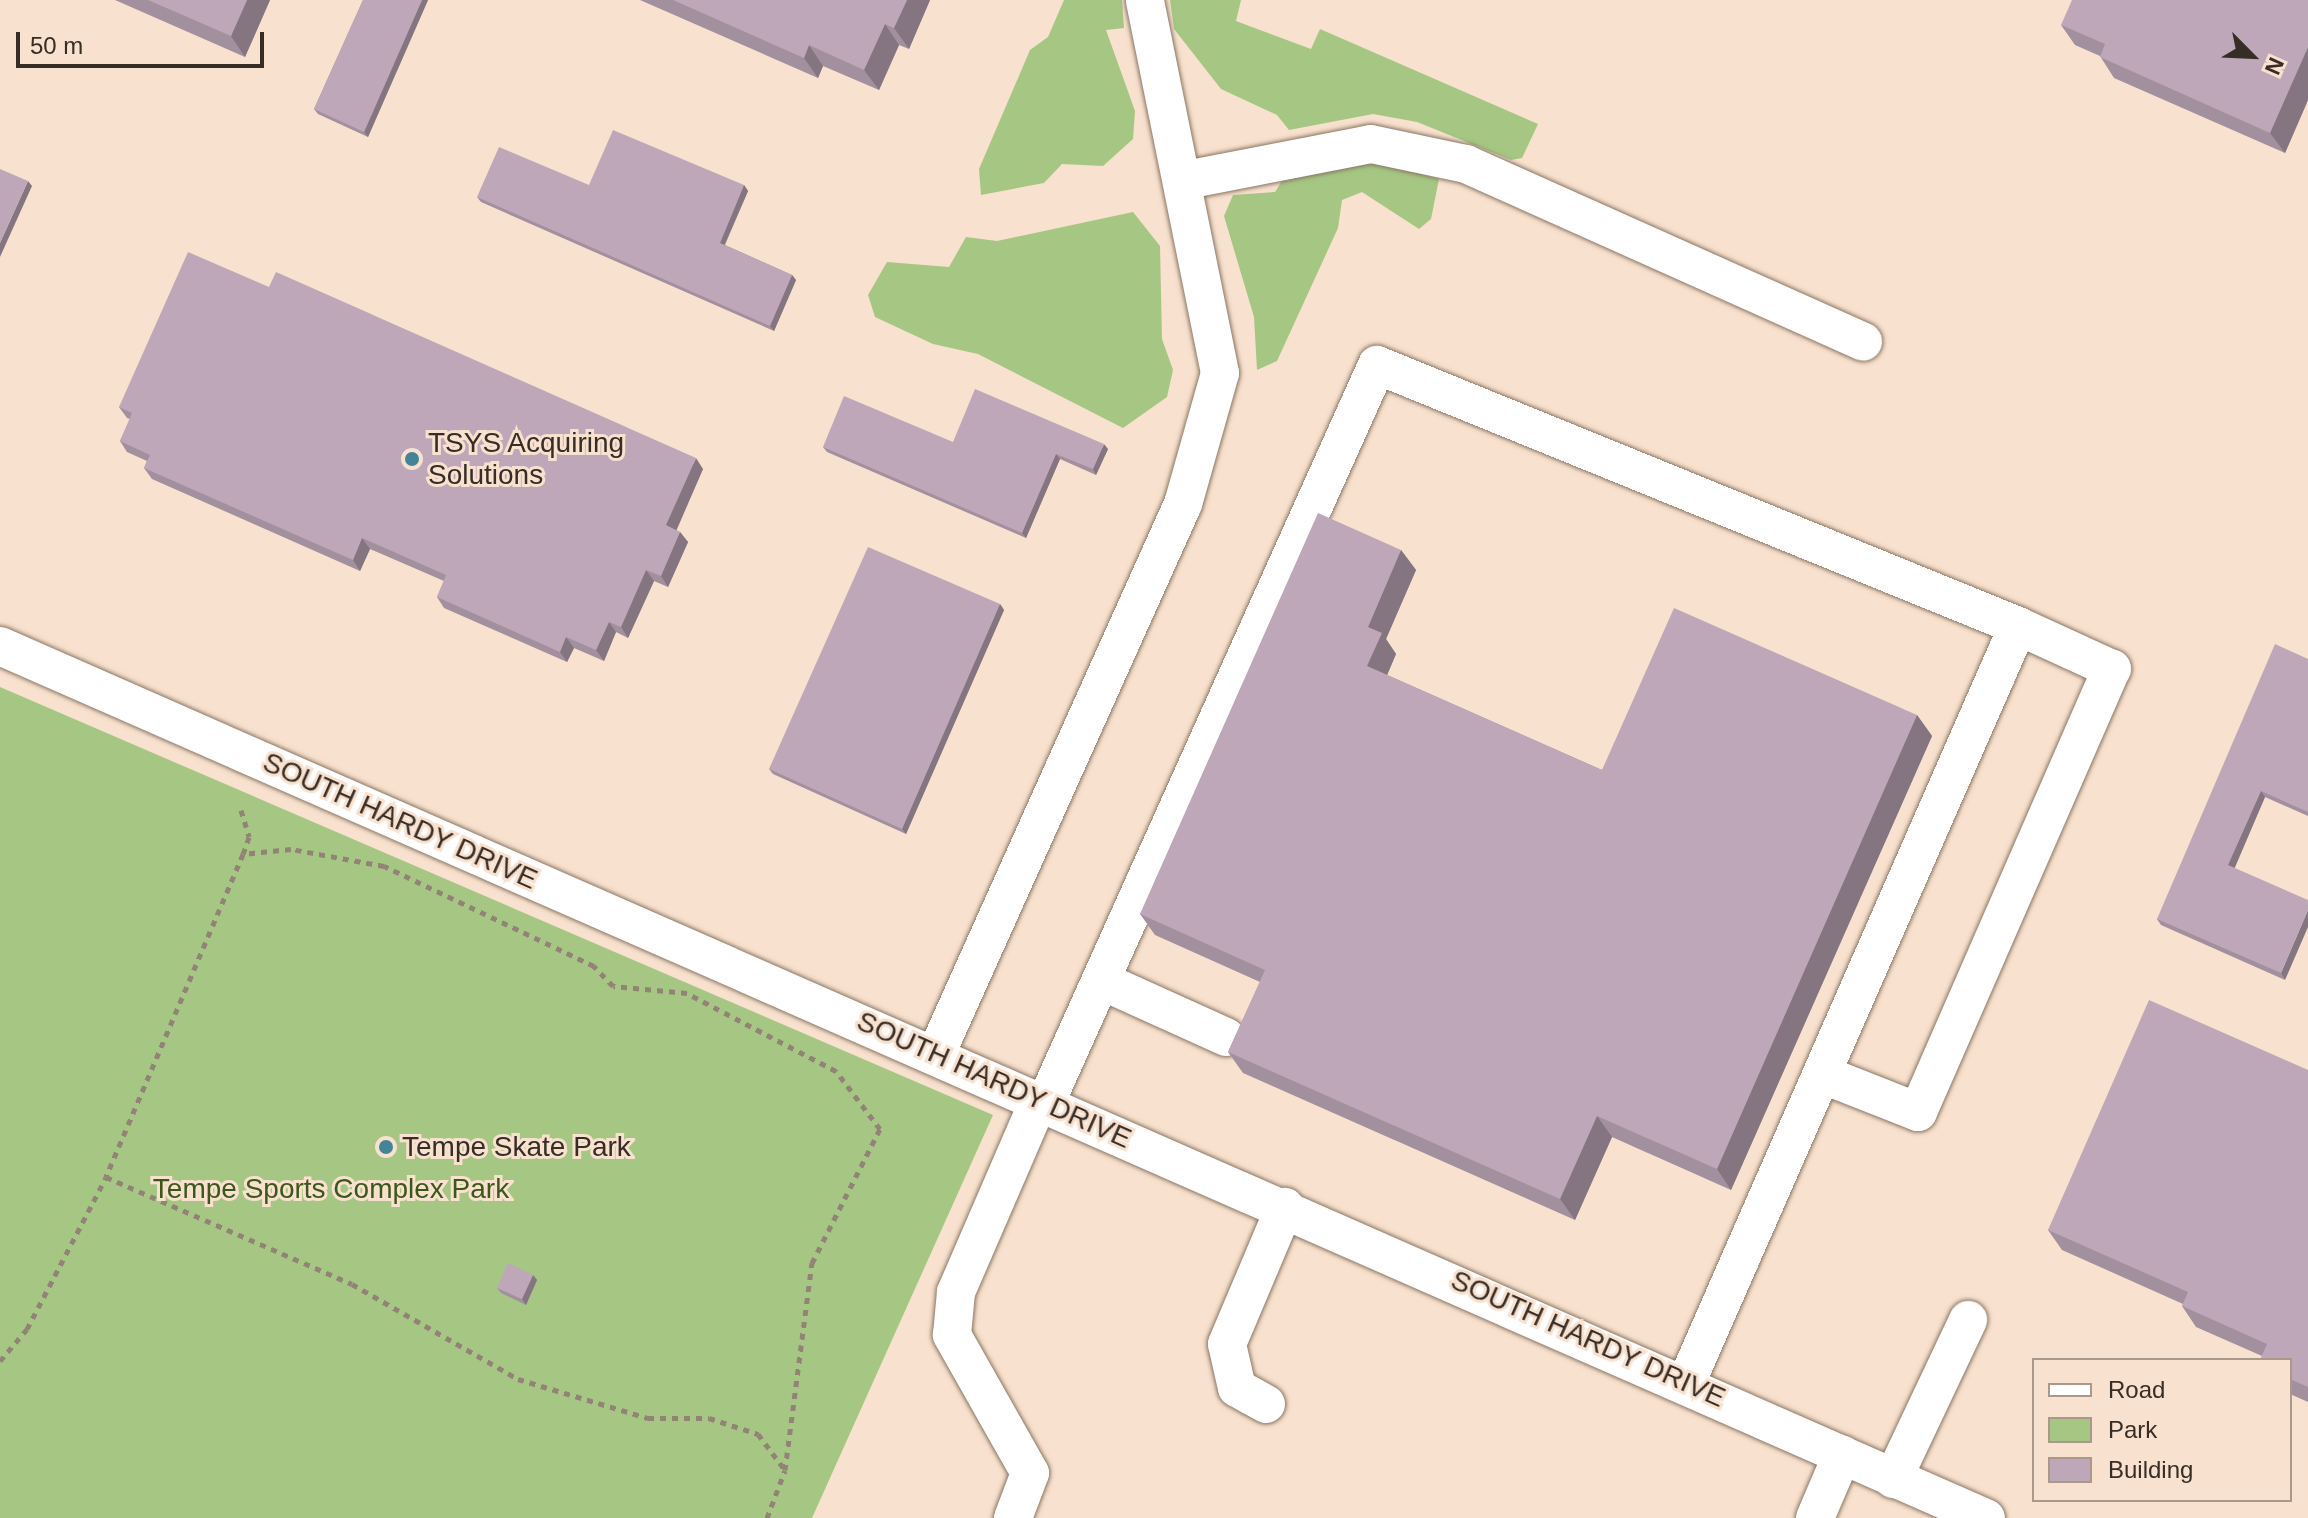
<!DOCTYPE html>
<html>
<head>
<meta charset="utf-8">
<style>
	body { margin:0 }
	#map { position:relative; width:2308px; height:1518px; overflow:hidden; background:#f8e1ce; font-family:Arial,sans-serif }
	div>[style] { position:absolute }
	.green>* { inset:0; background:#a5c783 }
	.path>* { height:5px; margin-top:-2.5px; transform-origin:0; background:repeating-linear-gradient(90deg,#938377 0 6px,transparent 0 12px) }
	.roads { filter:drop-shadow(0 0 2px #897664) drop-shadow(0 0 2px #897664) }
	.minor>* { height:38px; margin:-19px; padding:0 19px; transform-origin:19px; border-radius:19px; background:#fff }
	.wall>* { inset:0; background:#a3909e }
	.shaded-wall>* { inset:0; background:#857581 }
	.building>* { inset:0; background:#bea7b8 }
	.dots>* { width:22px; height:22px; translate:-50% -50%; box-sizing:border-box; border:4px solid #f8e1ce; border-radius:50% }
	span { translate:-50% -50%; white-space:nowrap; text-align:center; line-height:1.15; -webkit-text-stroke:6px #f8e1ce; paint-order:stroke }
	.poi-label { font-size:28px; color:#362d26 }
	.left { translate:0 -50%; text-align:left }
	.street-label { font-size:28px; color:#362d26 }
	.park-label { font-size:28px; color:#3c571b }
	.legend { position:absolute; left:2032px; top:1358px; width:260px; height:144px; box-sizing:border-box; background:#f8e1ce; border:2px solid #aa998b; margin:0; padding:10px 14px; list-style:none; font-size:24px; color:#362d26 }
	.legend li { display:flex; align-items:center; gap:16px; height:40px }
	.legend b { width:40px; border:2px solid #aa998b }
	.north { position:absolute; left:2212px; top:16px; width:80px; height:80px; -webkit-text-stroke:6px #f8e1ce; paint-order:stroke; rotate:114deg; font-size:22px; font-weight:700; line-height:32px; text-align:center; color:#362d26 }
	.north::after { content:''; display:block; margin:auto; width:28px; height:36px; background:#362d26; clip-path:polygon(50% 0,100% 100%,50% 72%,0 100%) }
	.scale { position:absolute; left:16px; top:32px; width:248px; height:36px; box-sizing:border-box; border:4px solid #362d26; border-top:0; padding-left:10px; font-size:24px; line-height:28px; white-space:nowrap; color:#362d26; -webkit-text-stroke:6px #f8e1ce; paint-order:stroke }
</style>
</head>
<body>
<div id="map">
	<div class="green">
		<i style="clip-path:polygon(1064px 0,1122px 0,1124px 28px,1106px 30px,1135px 111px,1133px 139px,1103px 166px,1062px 164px,1044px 183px,981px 195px,979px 169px,1030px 50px,1048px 37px)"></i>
		<i style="clip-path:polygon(1170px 0,1241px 0,1236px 21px,1311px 49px,1320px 29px,1538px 124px,1522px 158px,1511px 160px,1417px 122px,1373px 114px,1289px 130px,1277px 115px,1221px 89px,1174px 29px)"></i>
		<i style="clip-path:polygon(1372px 161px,1439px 179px,1431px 219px,1419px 229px,1362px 192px,1342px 200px,1338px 228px,1277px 361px,1257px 370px,1254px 317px,1224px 216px,1233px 195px,1275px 192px,1286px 174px)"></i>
		<i style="clip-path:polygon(1133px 212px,1160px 246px,1162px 339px,1173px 370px,1167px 397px,1123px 428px,978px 354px,933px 344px,875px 317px,868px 295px,887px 262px,949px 267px,966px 237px,997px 241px)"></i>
		<i style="clip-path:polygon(0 687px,993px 1115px,812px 1518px,0 1518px)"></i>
	</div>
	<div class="path">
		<i style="left:241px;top:810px;width:28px;rotate:73deg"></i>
		<i style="left:249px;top:837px;width:18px;rotate:109deg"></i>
		<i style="left:0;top:1361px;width:42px;rotate:-49.8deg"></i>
		<i style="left:27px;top:1329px;width:171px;rotate:-62.5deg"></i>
		<i style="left:767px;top:1518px;width:51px;rotate:-69.4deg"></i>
		<i style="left:785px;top:1470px;width:209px;rotate:-82.6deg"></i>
		<i style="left:812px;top:1263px;width:150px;rotate:-63.1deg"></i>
		<i style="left:880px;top:1129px;width:73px;rotate:-127.2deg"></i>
		<i style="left:836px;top:1071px;width:168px;rotate:-152.4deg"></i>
		<i style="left:687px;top:993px;width:74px;rotate:-174.6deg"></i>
		<i style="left:613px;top:986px;width:28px;rotate:-134deg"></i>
		<i style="left:594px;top:966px;width:233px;rotate:-154.5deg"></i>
		<i style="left:384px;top:866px;width:95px;rotate:-169.6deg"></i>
		<i style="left:291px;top:849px;width:48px;rotate:174.1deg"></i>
		<i style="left:243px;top:854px;width:351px;rotate:113deg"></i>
		<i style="left:106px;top:1177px;width:268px;rotate:23.5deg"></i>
		<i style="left:352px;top:1284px;width:191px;rotate:29.8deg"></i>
		<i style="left:518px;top:1379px;width:136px;rotate:16.7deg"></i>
		<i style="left:648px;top:1418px;width:61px"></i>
		<i style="left:709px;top:1418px;width:52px;rotate:18.1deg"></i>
		<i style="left:758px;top:1434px;width:45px;rotate:53.1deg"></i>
	</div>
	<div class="roads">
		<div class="minor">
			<i style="left:1186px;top:180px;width:188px;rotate:-11deg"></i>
			<i style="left:1371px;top:144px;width:97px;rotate:11.9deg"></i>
			<i style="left:1466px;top:164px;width:435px;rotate:24.1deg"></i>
			<i style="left:0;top:646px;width:2169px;rotate:23.71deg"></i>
			<i style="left:1102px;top:981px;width:136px;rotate:24.3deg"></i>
			<i style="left:936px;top:1054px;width:603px;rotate:-65.82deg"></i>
			<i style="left:1183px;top:504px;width:136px;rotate:-74.2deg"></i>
			<i style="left:1220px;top:373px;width:380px;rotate:-101.4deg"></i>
			<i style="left:1824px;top:1075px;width:101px;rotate:21.5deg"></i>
			<i style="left:1918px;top:1112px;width:484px;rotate:-66.4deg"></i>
			<i style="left:2112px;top:669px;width:103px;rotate:-155.4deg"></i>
			<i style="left:1046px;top:1102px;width:808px;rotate:-65.81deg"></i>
			<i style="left:1377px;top:365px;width:692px;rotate:22.15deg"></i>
			<i style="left:2018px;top:626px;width:824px;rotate:113.67deg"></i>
			<i style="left:1266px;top:1404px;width:33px;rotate:-151deg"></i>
			<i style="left:1237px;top:1388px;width:45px;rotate:-102.8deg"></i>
			<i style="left:1227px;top:1344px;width:149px;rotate:-67.1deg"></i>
			<i style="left:1893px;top:1479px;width:176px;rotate:-64.7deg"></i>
			<i style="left:1013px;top:1518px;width:48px;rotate:-69.3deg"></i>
			<i style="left:1030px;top:1473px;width:159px;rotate:-119.5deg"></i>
			<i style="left:952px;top:1335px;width:43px;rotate:-84.7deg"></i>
			<i style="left:956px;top:1292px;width:209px;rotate:-66.6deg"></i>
			<i style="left:1815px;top:1518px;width:69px;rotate:-66.8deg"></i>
		</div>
	</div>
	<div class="wall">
		<i style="clip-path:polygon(115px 0,270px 0,245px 57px)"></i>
		<i style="clip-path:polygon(363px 0,428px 0,368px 137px,318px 114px,314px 109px)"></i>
		<i style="clip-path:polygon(640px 0,930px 0,909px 49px,899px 45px,879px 90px,823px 66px,818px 78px)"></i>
		<i style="clip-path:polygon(2308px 0,2308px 100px,2285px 153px,2114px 78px,2100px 56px,2075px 45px,2061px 25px)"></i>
		<i style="clip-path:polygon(589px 185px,744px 185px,748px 191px,725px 245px,792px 275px,796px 280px,774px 331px,481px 202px,477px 197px)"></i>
		<i style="clip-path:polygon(269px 287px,703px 469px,676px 530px,680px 532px,688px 542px,668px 587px,654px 581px,628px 638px,616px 632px,604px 661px,574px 648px,567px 662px,444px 608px,437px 597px,444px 581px,370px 549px,360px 571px,152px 479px,144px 468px,147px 461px,127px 452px,120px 441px,130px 419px,127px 418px,119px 407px)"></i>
		<i style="clip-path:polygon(953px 442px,1108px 449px,1096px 475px,1060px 459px,1026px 538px,827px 452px,823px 447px)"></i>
		<i style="clip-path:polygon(1401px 550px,1416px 570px,1386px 639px,1396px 654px,1387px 675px,1602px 770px,1917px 715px,1932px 736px,1731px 1190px,1612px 1137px,1575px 1220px,1243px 1073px,1228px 1052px,1260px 982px,1155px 935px,1140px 914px)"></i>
		<i style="clip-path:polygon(1000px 604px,1004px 610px,906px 834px,773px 774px,769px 769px)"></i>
		<i style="clip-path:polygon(2308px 659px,2308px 816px,2265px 797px,2234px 868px,2285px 980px,2161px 925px,2157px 919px)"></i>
		<i style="clip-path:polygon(2308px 1070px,2308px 1402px,2290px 1394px,2290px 1360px,2262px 1356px,2196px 1327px,2182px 1306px,2183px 1304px,2062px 1250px,2048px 1230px)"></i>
		<i style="clip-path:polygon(533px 1275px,537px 1280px,526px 1305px,501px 1293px,497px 1288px)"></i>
	</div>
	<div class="shaded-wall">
		<i style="clip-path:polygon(247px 0,270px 0,245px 57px,231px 36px)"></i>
		<i style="clip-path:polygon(422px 0,428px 0,368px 137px,364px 132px)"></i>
		<i style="clip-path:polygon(907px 0,930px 0,909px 49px,894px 28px)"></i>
		<i style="clip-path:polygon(885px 24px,899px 45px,879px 90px,864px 70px)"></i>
		<i style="clip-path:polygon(809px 45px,823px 66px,818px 78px,804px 58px)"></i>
		<i style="clip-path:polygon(2308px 47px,2308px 100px,2285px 153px,2270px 133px)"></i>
		<i style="clip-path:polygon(28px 181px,32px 186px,0 257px,0 243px)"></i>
		<i style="clip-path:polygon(744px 185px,748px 191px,723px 248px,720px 243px)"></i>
		<i style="clip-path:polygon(792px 275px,796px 280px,774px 331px,770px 326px)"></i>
		<i style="clip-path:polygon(1104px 444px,1108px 449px,1096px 475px,1093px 469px)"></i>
		<i style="clip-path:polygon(1056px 454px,1060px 459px,1026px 538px,1022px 533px)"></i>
		<i style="clip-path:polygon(696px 458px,703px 469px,674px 536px,666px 525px)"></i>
		<i style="clip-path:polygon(680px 532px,688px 542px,668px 587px,661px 576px)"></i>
		<i style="clip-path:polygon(362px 538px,370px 549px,360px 571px,353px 560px)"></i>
		<i style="clip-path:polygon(1401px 550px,1416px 570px,1386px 639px,1396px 654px,1382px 687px,1367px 666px,1368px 627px)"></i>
		<i style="clip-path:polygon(646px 570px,654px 581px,628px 638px,621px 627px)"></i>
		<i style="clip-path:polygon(1000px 604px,1004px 610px,906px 834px,902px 829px)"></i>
		<i style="clip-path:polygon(609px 622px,616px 632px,604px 661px,596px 650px)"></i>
		<i style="clip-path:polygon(566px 637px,574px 648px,567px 662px,560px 652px)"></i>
		<i style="clip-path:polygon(1917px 715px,1932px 736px,1731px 1190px,1717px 1169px)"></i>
		<i style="clip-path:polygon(2261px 791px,2265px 797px,2233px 872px,2228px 865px)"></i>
		<i style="clip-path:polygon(2308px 910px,2308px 927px,2285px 980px,2281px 973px)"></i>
		<i style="clip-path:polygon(1597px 1116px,1612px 1137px,1575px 1220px,1560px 1199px)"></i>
		<i style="clip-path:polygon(533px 1275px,537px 1280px,526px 1305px,522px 1299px)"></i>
	</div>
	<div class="building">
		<i style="clip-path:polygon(148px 0,247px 0,231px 36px)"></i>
		<i style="clip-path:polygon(363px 0,422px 0,364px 132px,314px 109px)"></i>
		<i style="clip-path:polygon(673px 0,907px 0,894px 28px,885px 24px,864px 70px,809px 45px,804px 58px)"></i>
		<i style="clip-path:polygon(2072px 0,2308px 0,2308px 47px,2270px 133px,2100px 57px,2105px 44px,2061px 25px)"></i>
		<i style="clip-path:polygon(613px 130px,744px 185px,720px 243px,792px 275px,770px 326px,477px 197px,499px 147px,589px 185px)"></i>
		<i style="clip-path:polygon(0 169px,28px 181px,0 243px)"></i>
		<i style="clip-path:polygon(188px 252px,269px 287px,276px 272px,696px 458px,666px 525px,680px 532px,661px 576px,646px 570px,621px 627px,609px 622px,596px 650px,566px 637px,560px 652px,437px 597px,446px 575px,362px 538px,353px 560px,144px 468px,150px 455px,120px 441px,132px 413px,119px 407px)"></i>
		<i style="clip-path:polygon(975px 389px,1104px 444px,1093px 469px,1056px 454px,1022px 533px,823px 447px,844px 396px,953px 442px)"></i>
		<i style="clip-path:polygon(1318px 513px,1401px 550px,1368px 627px,1382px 633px,1367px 666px,1602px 770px,1674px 608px,1917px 715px,1717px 1169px,1597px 1116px,1560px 1199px,1228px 1052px,1265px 970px,1140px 914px)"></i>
		<i style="clip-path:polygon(868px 547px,1000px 604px,902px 829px,769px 769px)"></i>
		<i style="clip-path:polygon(2275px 644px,2308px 659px,2308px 812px,2261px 791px,2228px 865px,2308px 900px,2308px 910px,2281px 973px,2157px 919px)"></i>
		<i style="clip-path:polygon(2149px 1000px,2308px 1070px,2308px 1387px,2290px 1379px,2290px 1360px,2260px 1360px,2267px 1344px,2182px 1306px,2188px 1292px,2048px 1230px)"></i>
		<i style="clip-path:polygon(508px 1263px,533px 1275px,522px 1299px,497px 1288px)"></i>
	</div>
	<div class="dots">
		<i style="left:412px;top:459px;background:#448497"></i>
		<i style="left:386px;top:1147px;background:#448497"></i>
	</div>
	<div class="poi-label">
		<span class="left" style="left:428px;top:459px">TSYS Acquiring<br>Solutions</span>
		<span class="left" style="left:402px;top:1147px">Tempe Skate Park</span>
	</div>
	<div class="street-label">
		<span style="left:400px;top:821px;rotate:24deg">SOUTH HARDY DRIVE</span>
		<span style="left:994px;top:1080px;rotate:24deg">SOUTH HARDY DRIVE</span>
		<span style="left:1588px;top:1339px;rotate:24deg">SOUTH HARDY DRIVE</span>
	</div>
	<div class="park-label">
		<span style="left:331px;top:1189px">Tempe Sports Complex Park</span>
	</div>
	<ul class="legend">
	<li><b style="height:10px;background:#fff"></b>Road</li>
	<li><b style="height:22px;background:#a5c783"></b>Park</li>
	<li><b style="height:22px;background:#bea7b8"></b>Building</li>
	</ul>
	<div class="north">N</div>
	<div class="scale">50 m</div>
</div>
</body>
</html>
